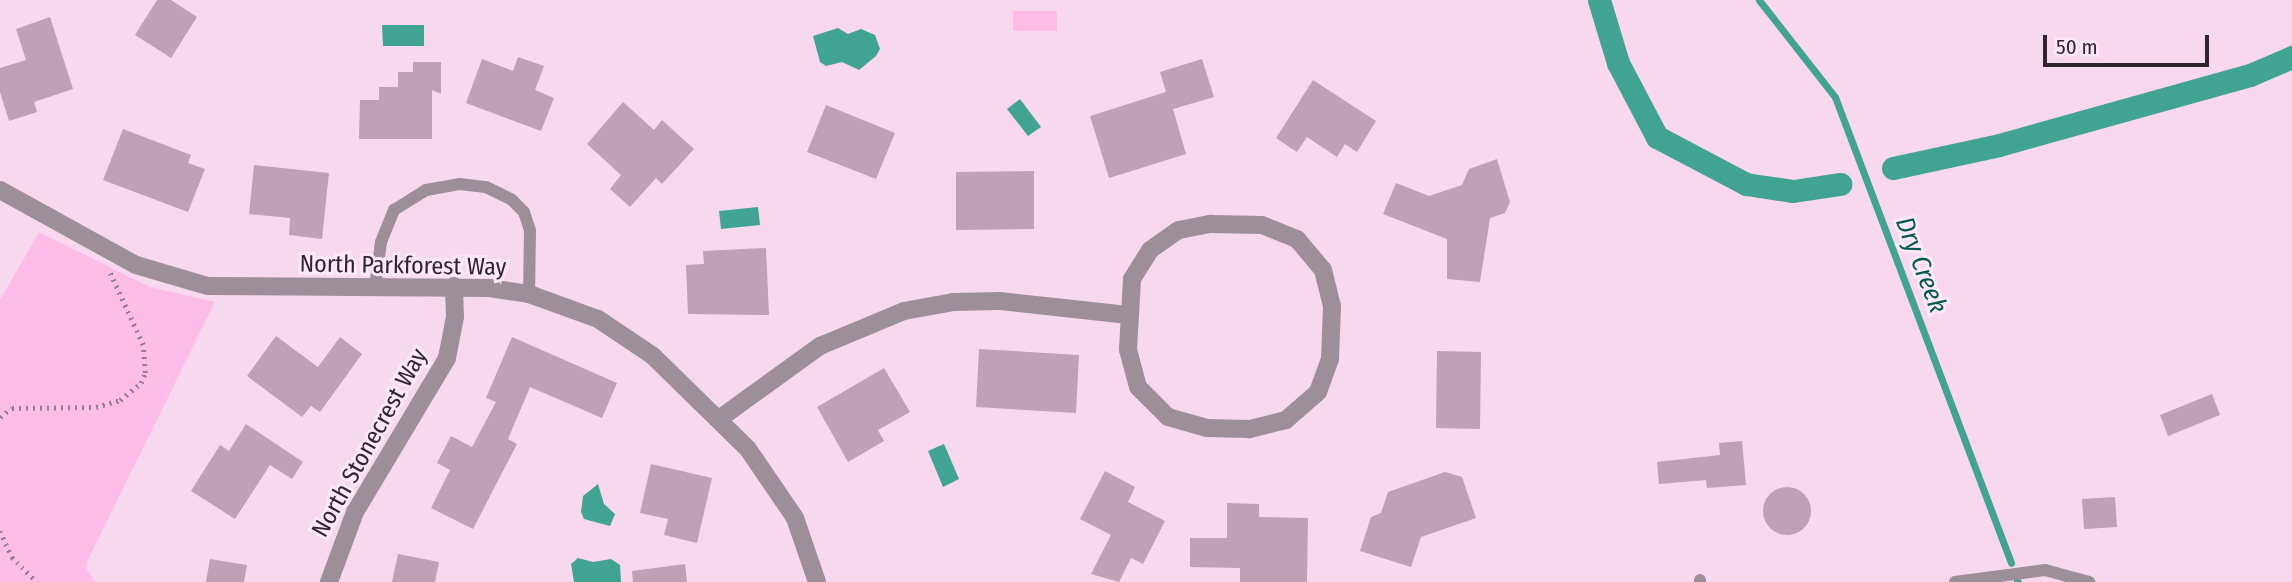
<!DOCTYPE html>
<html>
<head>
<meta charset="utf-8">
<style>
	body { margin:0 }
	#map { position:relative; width:2292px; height:582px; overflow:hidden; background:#f8d8ed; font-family:"Fira Sans Condensed",sans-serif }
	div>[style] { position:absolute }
	.green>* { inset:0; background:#febce9 }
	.water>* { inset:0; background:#41a392 }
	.stream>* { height:7px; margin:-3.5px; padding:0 3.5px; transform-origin:3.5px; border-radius:3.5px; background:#41a392 }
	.canal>* { height:23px; margin:-11.5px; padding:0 11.5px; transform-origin:11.5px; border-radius:11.5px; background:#41a392 }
	.building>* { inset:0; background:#bfa0b5 }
	.round { border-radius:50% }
	.path>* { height:4.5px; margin-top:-2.25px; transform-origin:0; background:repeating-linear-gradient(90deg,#96808f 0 2px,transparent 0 7px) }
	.service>* { height:12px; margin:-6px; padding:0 6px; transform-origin:6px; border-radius:6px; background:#9d8f98 }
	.minor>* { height:18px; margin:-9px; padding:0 9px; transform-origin:9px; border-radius:9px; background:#9d8f98 }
	.tertiary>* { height:18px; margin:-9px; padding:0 9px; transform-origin:9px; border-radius:9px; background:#9d8f98 }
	span { translate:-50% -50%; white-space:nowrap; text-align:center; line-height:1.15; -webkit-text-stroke:6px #fde9f6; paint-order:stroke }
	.street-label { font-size:24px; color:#31252d }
	.water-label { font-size:26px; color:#01594d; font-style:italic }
	.scale { position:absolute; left:2043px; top:35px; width:166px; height:32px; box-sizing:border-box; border:4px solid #31252d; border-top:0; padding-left:9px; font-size:21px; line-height:24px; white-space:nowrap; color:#31252d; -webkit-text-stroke:5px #fde9f6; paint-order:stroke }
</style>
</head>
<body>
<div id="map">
	<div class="green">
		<i style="clip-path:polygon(1013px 11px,1057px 11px,1057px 31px,1013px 31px)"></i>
		<i style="clip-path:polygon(39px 232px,150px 287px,215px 302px,85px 566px,95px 582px,0 582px,0 300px)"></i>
	</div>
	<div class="water">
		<i style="clip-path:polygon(382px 25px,424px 25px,424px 46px,383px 46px)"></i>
		<i style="clip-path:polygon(838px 28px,848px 34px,861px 29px,875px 35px,880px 49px,876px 56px,859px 70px,842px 62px,826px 66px,820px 62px,813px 36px)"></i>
		<i style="clip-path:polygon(1020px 99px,1041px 127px,1028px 136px,1007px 109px)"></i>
		<i style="clip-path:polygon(758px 207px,760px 225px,721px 229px,719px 211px)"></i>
		<i style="clip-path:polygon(944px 444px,959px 479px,943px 487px,928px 451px)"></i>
		<i style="clip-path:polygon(598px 484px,604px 504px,615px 514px,610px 526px,584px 519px,581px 512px,583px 496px)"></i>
		<i style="clip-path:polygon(578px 558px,593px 562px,611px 559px,620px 565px,621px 582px,574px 582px,571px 564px)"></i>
	</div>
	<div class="stream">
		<i style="left:1759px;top:0;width:123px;rotate:51.9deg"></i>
		<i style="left:1835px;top:97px;width:498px;rotate:69.3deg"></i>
		<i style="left:2017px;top:580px;width:2px;rotate:63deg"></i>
	</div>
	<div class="canal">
		<i style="left:1599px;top:0;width:66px;rotate:73.2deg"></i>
		<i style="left:1618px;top:63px;width:84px;rotate:62.2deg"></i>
		<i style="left:1657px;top:137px;width:101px;rotate:27.8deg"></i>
		<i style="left:1746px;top:184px;width:48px;rotate:8.5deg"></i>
		<i style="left:1793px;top:191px;width:48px;rotate:-8.5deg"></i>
		<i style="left:1893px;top:168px;width:108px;rotate:-12.2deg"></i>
		<i style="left:1999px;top:145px;width:261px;rotate:-15.6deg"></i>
		<i style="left:2250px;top:75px;width:46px;rotate:-23.2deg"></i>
	</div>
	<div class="building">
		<i style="clip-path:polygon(157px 0,171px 0,197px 17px,171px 58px,135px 35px)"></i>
		<i style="clip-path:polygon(50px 17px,73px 89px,34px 102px,37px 112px,9px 121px,0 92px,0 68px,26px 60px,16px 29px)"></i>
		<i style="clip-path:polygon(518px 57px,544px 66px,535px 90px,554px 98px,541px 131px,466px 103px,482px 59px,513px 71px)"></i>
		<i style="clip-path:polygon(1202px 59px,1214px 97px,1173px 109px,1186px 154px,1109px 178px,1090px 116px,1166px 92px,1160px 72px)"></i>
		<i style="clip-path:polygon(413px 62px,441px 62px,441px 94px,432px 90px,432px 139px,359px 139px,360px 100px,379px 100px,379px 87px,398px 87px,398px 72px,413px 72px)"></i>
		<i style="clip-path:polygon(1313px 80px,1376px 121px,1357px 152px,1345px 144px,1337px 157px,1307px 137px,1297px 152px,1276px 138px)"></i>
		<i style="clip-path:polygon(623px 102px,654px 130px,662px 120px,694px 149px,662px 184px,656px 178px,630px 207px,610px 189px,621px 175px,587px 144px)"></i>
		<i style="clip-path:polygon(826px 105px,895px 133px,876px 179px,807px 152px)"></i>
		<i style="clip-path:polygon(123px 129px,191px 155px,188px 163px,205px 169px,188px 212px,103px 180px)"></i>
		<i style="clip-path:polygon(1497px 159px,1510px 202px,1505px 213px,1490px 218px,1480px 282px,1447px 279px,1447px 239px,1383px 214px,1396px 183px,1429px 196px,1462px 185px,1469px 169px)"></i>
		<i style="clip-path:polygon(254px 165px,329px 173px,322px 239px,289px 235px,290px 218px,249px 214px)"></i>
		<i style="clip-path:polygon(1034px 171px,1034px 229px,956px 230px,956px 172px)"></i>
		<i style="clip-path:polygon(766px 248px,769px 315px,688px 314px,686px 265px,704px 264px,703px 251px)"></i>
		<i style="clip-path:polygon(276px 336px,318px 367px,340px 337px,362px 354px,320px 412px,311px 406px,302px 417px,247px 376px)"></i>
		<i style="clip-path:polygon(512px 337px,617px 383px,602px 418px,530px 387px,508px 439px,517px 444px,473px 529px,431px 508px,450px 470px,437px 463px,451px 436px,472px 447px,496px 402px,486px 398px)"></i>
		<i style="clip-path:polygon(979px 349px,1079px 355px,1076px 413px,976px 407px)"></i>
		<i style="clip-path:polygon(1437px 351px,1481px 352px,1480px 429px,1436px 428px)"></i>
		<i style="clip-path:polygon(884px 368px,910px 412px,878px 430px,884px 441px,848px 462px,817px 407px)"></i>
		<i style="clip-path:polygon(2212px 394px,2220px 415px,2168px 436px,2160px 415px)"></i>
		<i style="clip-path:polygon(246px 424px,303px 462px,292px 479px,270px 465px,235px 519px,191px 491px,220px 445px,229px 451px)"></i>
		<i style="clip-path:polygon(1742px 441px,1746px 485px,1707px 488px,1706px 480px,1659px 484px,1657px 462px,1720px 455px,1719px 443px)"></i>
		<i style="clip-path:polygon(651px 464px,712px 478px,697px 543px,664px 535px,668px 519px,640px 513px)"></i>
		<i style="clip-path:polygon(1105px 471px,1135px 487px,1128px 502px,1165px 521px,1143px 564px,1131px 558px,1119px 582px,1091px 574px,1111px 535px,1080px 519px)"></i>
		<i style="clip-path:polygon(1445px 472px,1462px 477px,1476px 518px,1421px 537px,1411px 567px,1360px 551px,1371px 517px,1381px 513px,1388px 492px)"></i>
		<i class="round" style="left:1763px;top:487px;width:48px;height:48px"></i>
		<i style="clip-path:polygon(2115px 497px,2117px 527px,2084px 529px,2082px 499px)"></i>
		<i style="clip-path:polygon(1227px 503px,1259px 504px,1259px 517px,1308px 518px,1307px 582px,1240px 582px,1240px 568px,1190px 567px,1190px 538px,1227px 538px)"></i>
		<i style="clip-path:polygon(398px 554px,439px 562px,435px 582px,392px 582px)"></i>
		<i style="clip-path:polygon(210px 559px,247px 565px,244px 582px,206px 582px)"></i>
		<i style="clip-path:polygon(685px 564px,687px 582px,633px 582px,632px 571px)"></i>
	</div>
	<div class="path">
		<i style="left:0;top:417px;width:15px;rotate:-37deg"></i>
		<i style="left:12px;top:408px;width:84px;rotate:-0.7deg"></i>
		<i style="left:96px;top:407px;width:25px;rotate:-16deg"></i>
		<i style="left:120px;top:400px;width:27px;rotate:-39deg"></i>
		<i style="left:141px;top:383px;width:11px;rotate:-68deg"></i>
		<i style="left:145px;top:373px;width:28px;rotate:-94deg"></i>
		<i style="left:143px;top:345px;width:79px;rotate:-114.6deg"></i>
		<i style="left:0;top:531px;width:29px;rotate:65deg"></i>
		<i style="left:12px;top:557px;width:35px;rotate:45deg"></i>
	</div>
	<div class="service">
		<i style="left:375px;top:288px;width:46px;rotate:-82.6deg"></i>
		<i style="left:381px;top:242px;width:35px;rotate:-68deg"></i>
		<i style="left:394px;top:210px;width:38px;rotate:-32deg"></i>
		<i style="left:426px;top:190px;width:35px;rotate:-10deg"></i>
		<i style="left:460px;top:184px;width:26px;rotate:7deg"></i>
		<i style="left:486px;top:187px;width:28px;rotate:26deg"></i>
		<i style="left:511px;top:199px;width:18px;rotate:45deg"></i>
		<i style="left:524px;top:212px;width:20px;rotate:72deg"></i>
		<i style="left:530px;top:231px;width:63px;rotate:90.9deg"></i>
		<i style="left:1700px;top:580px;width:2px;rotate:90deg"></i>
		<i style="left:1955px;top:582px;width:91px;rotate:-7.6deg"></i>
		<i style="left:2045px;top:570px;width:46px;rotate:15.3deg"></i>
	</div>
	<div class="minor">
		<i style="left:1211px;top:224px;width:51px;rotate:1.1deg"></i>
		<i style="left:1262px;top:225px;width:38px;rotate:22deg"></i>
		<i style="left:1297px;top:239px;width:40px;rotate:50deg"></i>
		<i style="left:1323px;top:270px;width:38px;rotate:76deg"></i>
		<i style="left:1332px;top:307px;width:52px;rotate:92.2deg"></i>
		<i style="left:1330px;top:359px;width:35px;rotate:110deg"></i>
		<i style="left:1318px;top:392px;width:43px;rotate:138.8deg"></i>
		<i style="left:1286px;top:420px;width:38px;rotate:166deg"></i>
		<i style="left:1249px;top:429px;width:42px;rotate:-178.6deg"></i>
		<i style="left:1207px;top:428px;width:41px;rotate:-164.2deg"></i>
		<i style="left:1168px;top:417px;width:42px;rotate:-135deg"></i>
		<i style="left:1138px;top:387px;width:39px;rotate:-105deg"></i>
		<i style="left:1128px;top:349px;width:70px;rotate:-86.7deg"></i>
		<i style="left:1132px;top:279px;width:34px;rotate:-58deg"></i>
		<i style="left:1150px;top:250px;width:35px;rotate:-35deg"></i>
		<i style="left:1179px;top:230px;width:33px;rotate:-11deg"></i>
		<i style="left:719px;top:419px;width:125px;rotate:-35.9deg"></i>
		<i style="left:820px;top:346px;width:91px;rotate:-22.6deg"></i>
		<i style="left:904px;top:311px;width:51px;rotate:-10.2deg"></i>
		<i style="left:954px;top:302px;width:46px;rotate:-1.2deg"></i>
		<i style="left:1000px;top:301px;width:129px;rotate:6.2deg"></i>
		<i style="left:329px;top:582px;width:75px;rotate:-69.6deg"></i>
		<i style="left:355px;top:512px;width:179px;rotate:-59.1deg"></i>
		<i style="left:447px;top:358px;width:42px;rotate:-79deg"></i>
		<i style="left:455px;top:317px;width:31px;rotate:-92deg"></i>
	</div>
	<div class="tertiary">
		<i style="left:0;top:190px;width:155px;rotate:28.9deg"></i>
		<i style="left:136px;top:265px;width:75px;rotate:16.3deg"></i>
		<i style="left:208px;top:286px;width:281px;rotate:0.4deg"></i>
		<i style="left:489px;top:288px;width:40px;rotate:8.5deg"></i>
		<i style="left:529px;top:294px;width:73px;rotate:19.9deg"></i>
		<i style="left:598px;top:319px;width:66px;rotate:33.9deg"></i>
		<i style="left:653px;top:356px;width:133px;rotate:44.4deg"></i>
		<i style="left:748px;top:449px;width:83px;rotate:55.7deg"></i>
		<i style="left:795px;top:518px;width:68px;rotate:71deg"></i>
	</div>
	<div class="street-label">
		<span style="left:403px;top:266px;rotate:1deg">North Parkforest Way</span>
		<span style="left:370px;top:443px;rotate:-61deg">North Stonecrest Way</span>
	</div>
	<div class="water-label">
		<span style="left:1921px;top:265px;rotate:69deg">Dry Creek</span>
	</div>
	<div class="scale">50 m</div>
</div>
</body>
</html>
